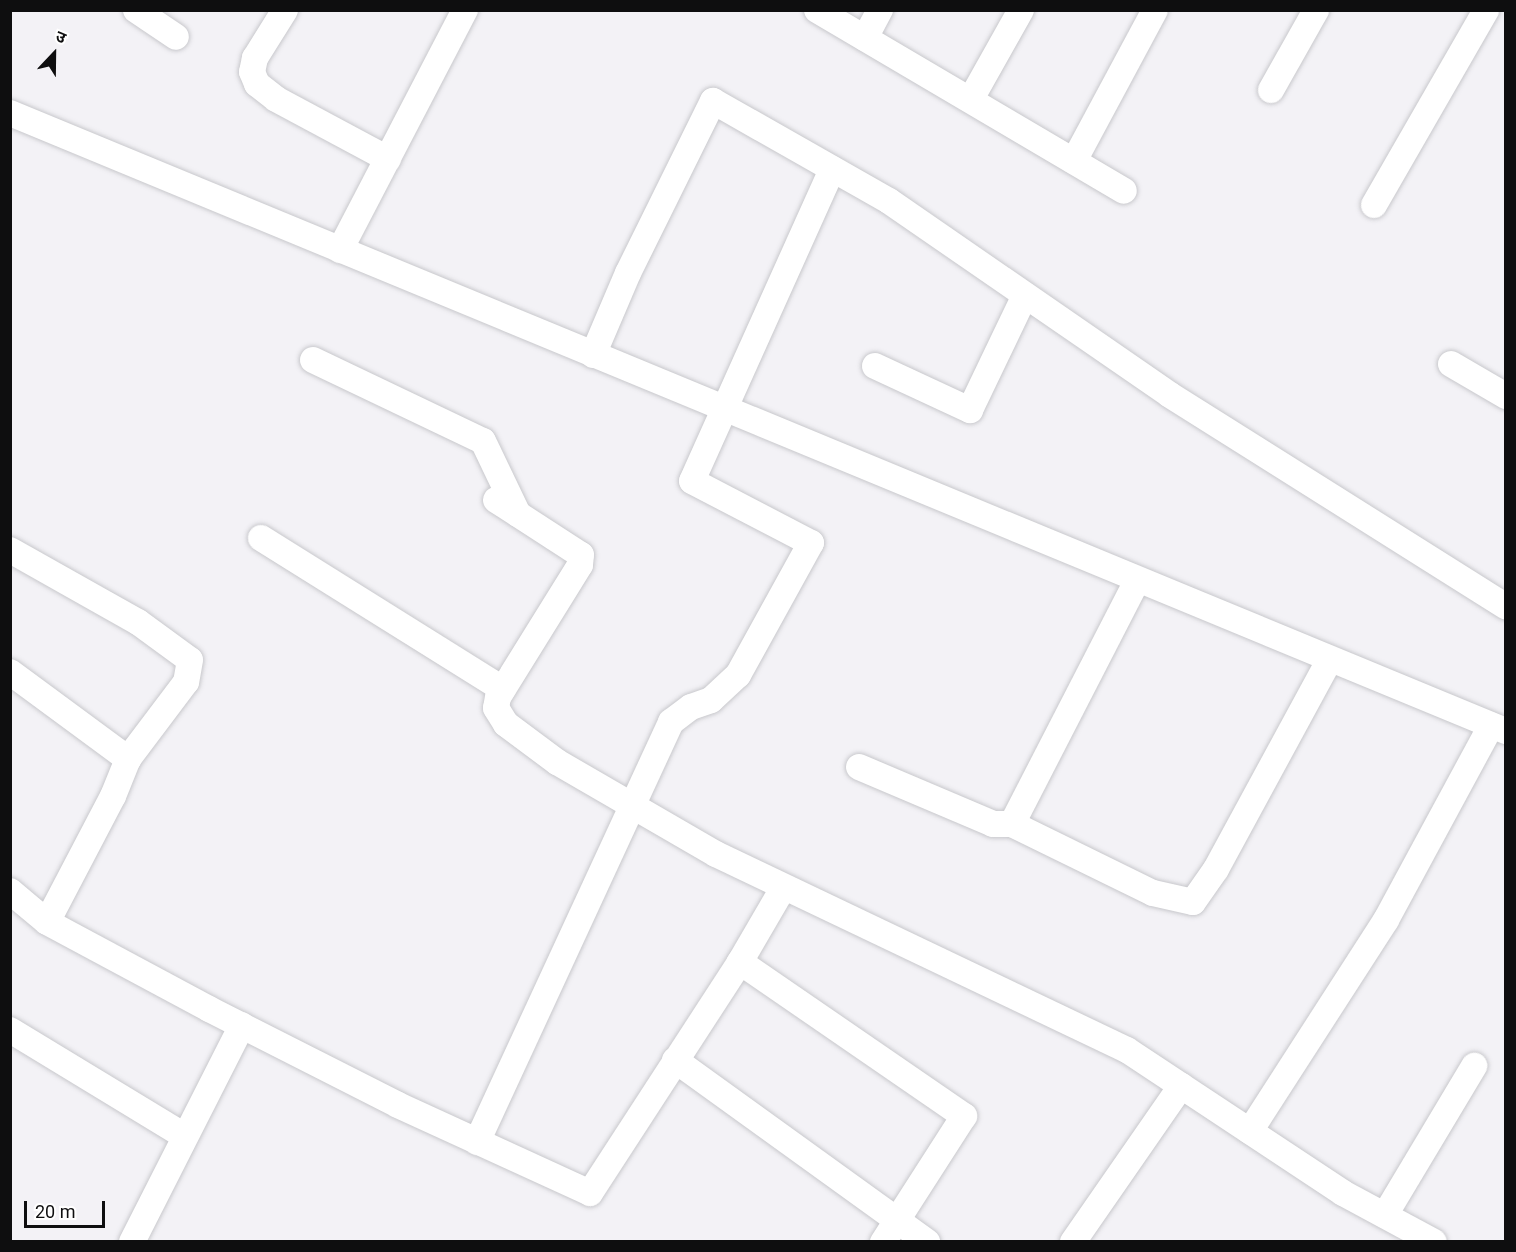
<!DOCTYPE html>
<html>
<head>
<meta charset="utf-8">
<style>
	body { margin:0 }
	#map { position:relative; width:1516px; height:1252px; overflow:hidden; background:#f3f2f6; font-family:Roboto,"Noto Sans Devanagari",sans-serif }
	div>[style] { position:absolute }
	.roads { filter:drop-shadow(0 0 2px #c8c8cc) drop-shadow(0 0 2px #c8c8cc) }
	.street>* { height:26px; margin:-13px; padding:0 13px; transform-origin:13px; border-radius:13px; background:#fff }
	span { translate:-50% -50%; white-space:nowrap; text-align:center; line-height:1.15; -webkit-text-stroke:5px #fff; paint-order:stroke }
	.frame { position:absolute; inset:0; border:12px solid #0e0e0f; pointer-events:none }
	.north { position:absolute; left:24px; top:24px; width:60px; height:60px; -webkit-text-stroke:4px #fff; paint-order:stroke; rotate:22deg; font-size:16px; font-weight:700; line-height:24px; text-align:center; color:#0e0e0f }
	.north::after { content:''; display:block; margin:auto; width:21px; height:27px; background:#0e0e0f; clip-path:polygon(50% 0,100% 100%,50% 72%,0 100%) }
	.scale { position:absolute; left:24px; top:1201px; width:81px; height:27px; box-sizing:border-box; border:3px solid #0e0e0f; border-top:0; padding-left:8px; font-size:18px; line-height:21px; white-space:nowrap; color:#0e0e0f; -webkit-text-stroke:4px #fff; paint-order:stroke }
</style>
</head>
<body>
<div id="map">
	<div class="roads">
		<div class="street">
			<i style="left:136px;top:10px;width:48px;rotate:34deg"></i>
			<i style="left:285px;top:10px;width:57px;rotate:122deg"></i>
			<i style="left:255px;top:58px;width:14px;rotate:102deg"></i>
			<i style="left:252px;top:72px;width:13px;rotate:67deg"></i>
			<i style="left:257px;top:84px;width:24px;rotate:38deg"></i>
			<i style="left:276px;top:99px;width:127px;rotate:28.2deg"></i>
			<i style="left:817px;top:10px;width:356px;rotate:30.5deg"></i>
			<i style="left:865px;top:38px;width:32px;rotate:-62deg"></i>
			<i style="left:1271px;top:90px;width:92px;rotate:-60.6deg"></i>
			<i style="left:971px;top:99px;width:102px;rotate:-60.7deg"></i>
			<i style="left:10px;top:113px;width:1619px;rotate:22.45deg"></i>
			<i style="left:1074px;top:161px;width:171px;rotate:-61.8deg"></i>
			<i style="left:1374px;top:205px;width:225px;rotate:-60.1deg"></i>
			<i style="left:340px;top:250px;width:271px;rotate:-62.5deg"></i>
			<i style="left:593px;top:355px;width:89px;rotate:-66.9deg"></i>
			<i style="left:628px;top:273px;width:192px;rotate:-63.7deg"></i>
			<i style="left:713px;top:101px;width:202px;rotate:29.6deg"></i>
			<i style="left:889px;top:201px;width:341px;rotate:34.6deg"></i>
			<i style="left:1170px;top:395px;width:397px;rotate:32.2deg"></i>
			<i style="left:313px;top:360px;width:188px;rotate:25.5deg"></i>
			<i style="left:483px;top:441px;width:81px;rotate:64.4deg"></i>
			<i style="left:1451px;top:364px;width:64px;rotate:30.2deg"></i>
			<i style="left:875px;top:366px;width:105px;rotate:24.9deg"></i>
			<i style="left:970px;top:410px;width:127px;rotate:-64.4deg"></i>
			<i style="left:496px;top:500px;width:101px;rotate:32.9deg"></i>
			<i style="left:581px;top:555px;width:10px;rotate:96deg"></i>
			<i style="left:580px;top:565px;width:155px;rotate:121.8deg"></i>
			<i style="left:498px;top:697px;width:11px;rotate:100deg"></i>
			<i style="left:496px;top:708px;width:19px;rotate:58deg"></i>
			<i style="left:506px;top:724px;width:64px;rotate:36.7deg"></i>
			<i style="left:557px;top:762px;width:184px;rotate:30.1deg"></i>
			<i style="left:716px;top:854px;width:455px;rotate:25.5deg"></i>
			<i style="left:1127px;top:1050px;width:259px;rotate:33.5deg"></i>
			<i style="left:1343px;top:1193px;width:103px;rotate:28.3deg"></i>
			<i style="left:261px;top:538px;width:285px;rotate:32deg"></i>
			<i style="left:10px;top:550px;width:147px;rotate:29.4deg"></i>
			<i style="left:138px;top:622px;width:64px;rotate:36.2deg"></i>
			<i style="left:190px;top:660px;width:22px;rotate:100deg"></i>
			<i style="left:186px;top:682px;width:96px;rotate:127deg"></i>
			<i style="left:128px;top:759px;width:40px;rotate:112deg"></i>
			<i style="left:113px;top:796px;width:142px;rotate:117.6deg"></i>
			<i style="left:10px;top:672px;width:147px;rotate:36.4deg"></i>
			<i style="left:859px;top:767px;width:146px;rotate:23deg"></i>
			<i style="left:993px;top:824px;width:19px"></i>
			<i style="left:1012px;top:824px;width:157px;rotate:26.1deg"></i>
			<i style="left:1153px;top:893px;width:41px;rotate:12.7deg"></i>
			<i style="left:1193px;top:902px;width:40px;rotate:-55.1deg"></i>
			<i style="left:1216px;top:869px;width:237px;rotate:-61.5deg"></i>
			<i style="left:1012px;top:824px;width:273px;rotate:-62.8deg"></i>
			<i style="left:10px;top:891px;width:48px;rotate:40deg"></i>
			<i style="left:47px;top:922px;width:184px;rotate:28.2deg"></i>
			<i style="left:209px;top:1009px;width:212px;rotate:26.9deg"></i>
			<i style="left:398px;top:1105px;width:211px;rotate:24.6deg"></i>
			<i style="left:590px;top:1193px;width:275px;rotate:-57deg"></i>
			<i style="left:740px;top:962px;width:86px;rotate:-59.8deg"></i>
			<i style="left:740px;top:962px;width:272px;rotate:34.5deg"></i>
			<i style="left:964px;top:1116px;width:150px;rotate:122.7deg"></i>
			<i style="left:10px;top:1030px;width:204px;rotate:31.3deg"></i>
			<i style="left:675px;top:1060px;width:311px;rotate:35.8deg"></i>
			<i style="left:1250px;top:1131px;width:251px;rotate:-57.2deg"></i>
			<i style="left:1386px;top:920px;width:221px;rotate:-61.6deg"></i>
			<i style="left:477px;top:1142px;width:463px;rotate:-65.2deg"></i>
			<i style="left:671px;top:722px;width:25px;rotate:-37deg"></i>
			<i style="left:691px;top:707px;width:21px;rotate:-19deg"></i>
			<i style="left:711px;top:700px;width:37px;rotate:-43deg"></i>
			<i style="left:738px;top:675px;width:151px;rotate:-61.1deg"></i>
			<i style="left:811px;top:543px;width:134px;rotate:-152.5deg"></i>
			<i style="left:692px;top:481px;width:342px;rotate:-65.8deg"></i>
			<i style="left:1385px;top:1215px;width:174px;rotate:-59.1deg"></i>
			<i style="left:132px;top:1242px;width:243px;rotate:-63.1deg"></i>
			<i style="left:1073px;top:1242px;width:190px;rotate:-55.3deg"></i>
		</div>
	</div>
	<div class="frame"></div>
	<div class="north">उ</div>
	<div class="scale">20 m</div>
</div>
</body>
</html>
